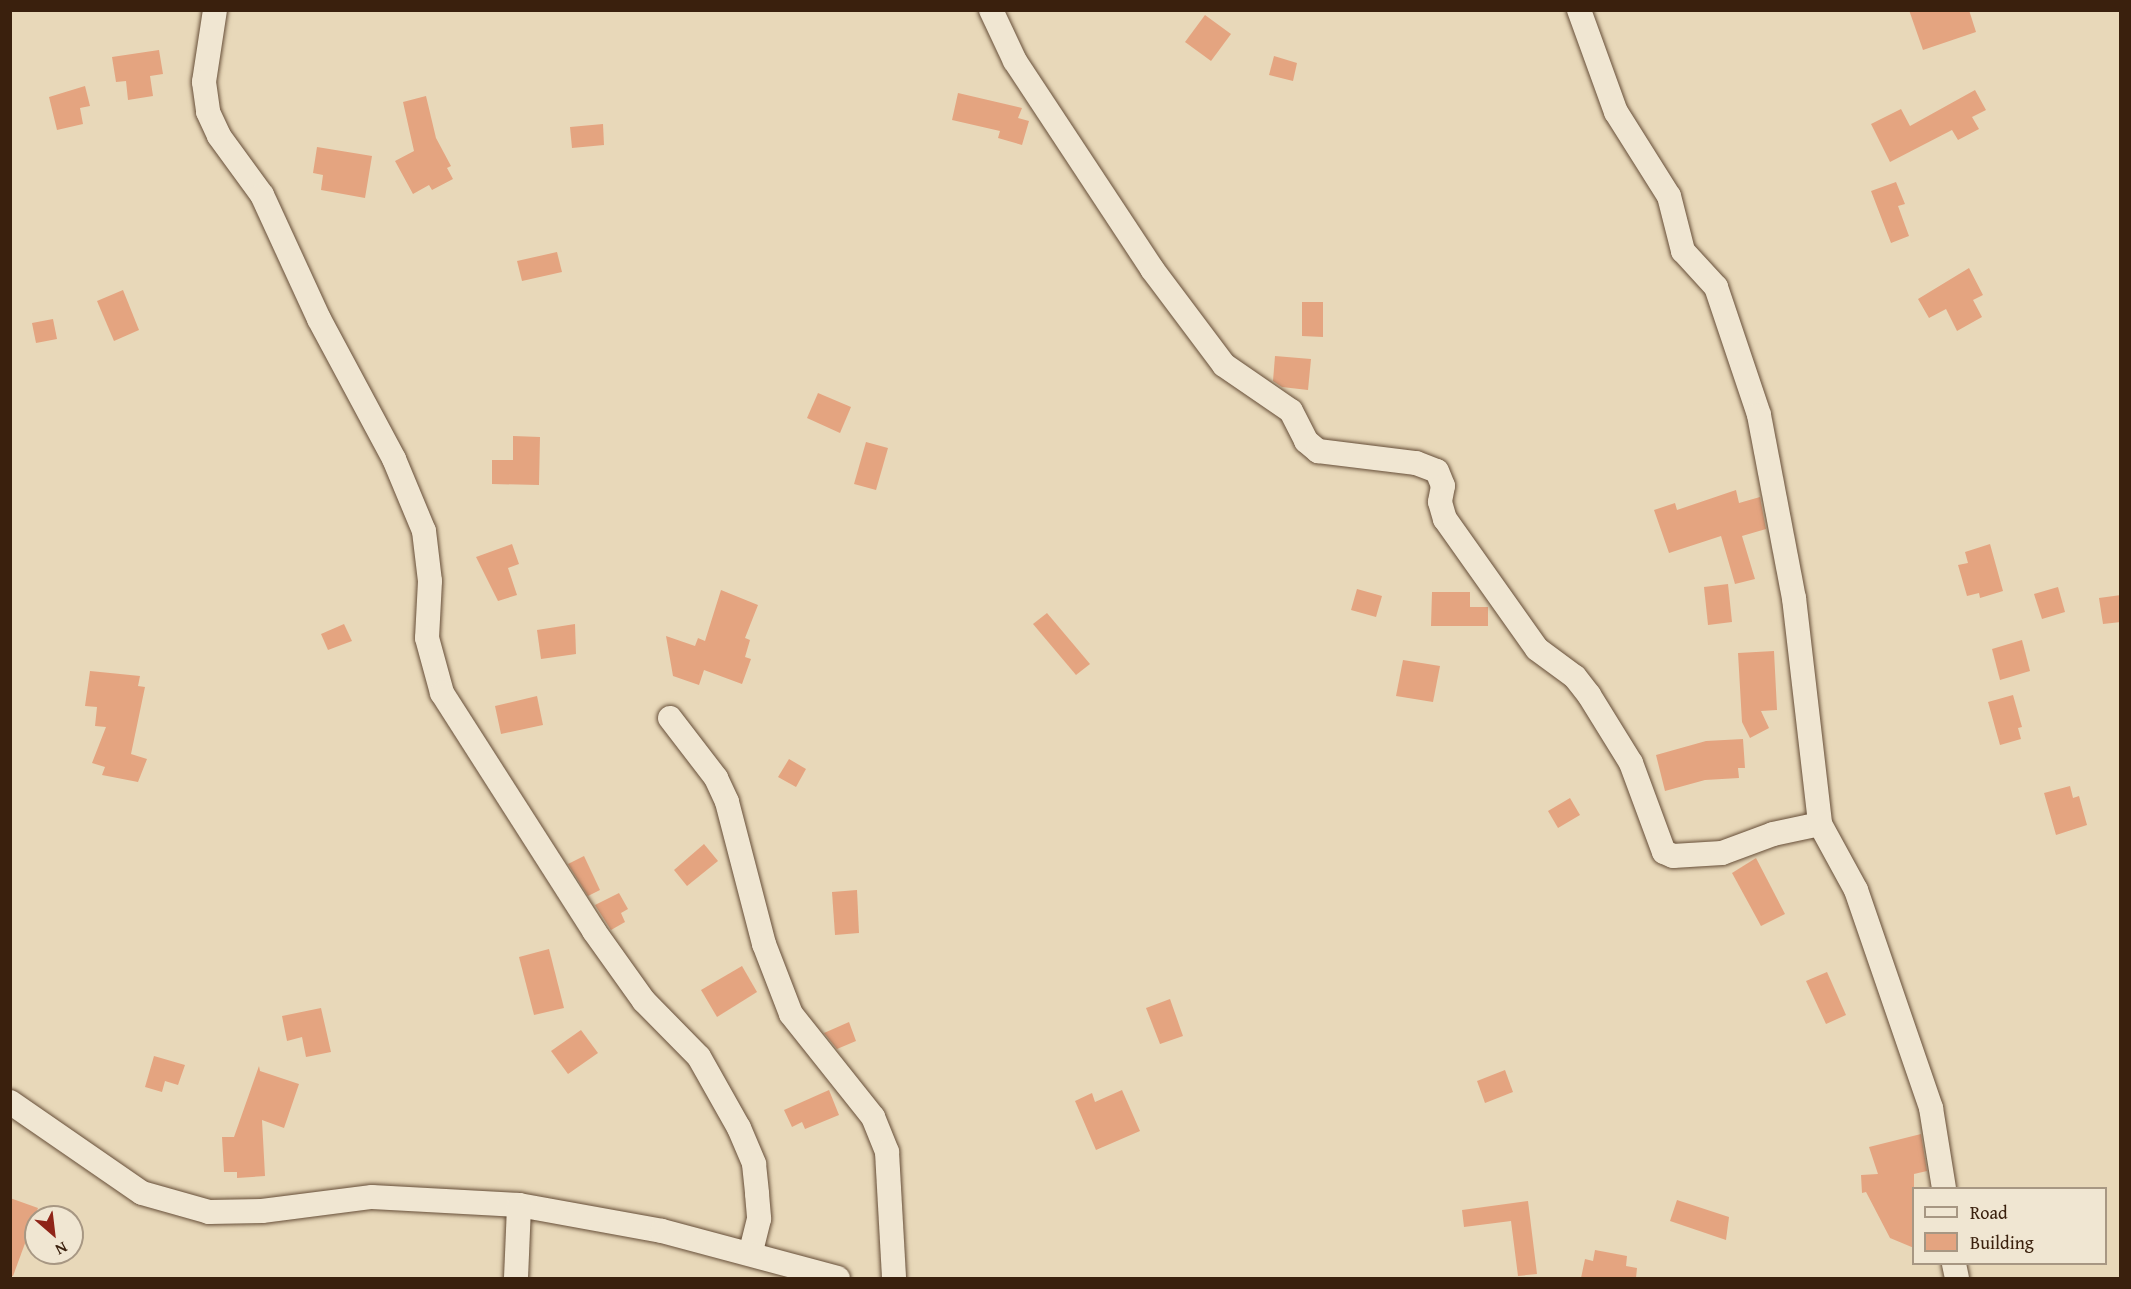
<!DOCTYPE html>
<html>
<head>
<meta charset="utf-8">
<style>
	body { margin:0 }
	#map { position:relative; width:2131px; height:1289px; overflow:hidden; background:#e8d8b9; font-family:"Gentium Book Plus",serif }
	div>[style] { position:absolute }
	.building>* { inset:0; background:#e4a480 }
	.roads { filter:drop-shadow(0 0 2px #664e38) drop-shadow(0 0 2px #664e38) }
	.street>* { height:24px; margin:-12px; padding:0 12px; transform-origin:12px; border-radius:12px; background:#f0e6d2 }
	span { translate:-50% -50%; white-space:nowrap; text-align:center; line-height:1.15; -webkit-text-stroke:6px #f0e6d2; paint-order:stroke }
	.frame { position:absolute; inset:0; border:12px solid #3a200d; pointer-events:none }
	.legend { position:absolute; left:1912px; top:1187px; width:195px; height:78px; box-sizing:border-box; background:#f0e6d2; border:2px solid #a79783; margin:0; padding:8px 10px; list-style:none; font-size:18px; color:#3a200d }
	.legend li { display:flex; align-items:center; gap:12px; height:30px }
	.legend b { width:30px; border:2px solid #a79783 }
	.north { position:absolute; left:24px; top:1205px; width:60px; height:60px; box-sizing:border-box; background:#f0e6d2; border:2px solid #a79783; border-radius:50%; rotate:152deg; font-size:16px; font-weight:700; line-height:24px; text-align:center; color:#3a200d }
	.north::after { content:''; display:block; margin:auto; width:21px; height:27px; background:#8f2418; clip-path:polygon(50% 0,100% 100%,50% 72%,0 100%) }
</style>
</head>
<body>
<div id="map">
	<div class="building">
		<i style="clip-path:polygon(1909px 10px,1969px 10px,1976px 32px,1923px 50px)"></i>
		<i style="clip-path:polygon(1205px 15px,1231px 34px,1211px 61px,1185px 42px)"></i>
		<i style="clip-path:polygon(159px 50px,163px 74px,150px 76px,153px 96px,128px 100px,126px 81px,116px 82px,112px 57px)"></i>
		<i style="clip-path:polygon(1274px 56px,1297px 63px,1293px 81px,1269px 75px)"></i>
		<i style="clip-path:polygon(85px 86px,90px 106px,80px 108px,83px 124px,57px 130px,49px 97px)"></i>
		<i style="clip-path:polygon(1975px 90px,1986px 110px,1972px 117px,1979px 129px,1958px 140px,1952px 130px,1890px 162px,1871px 124px,1901px 109px,1910px 126px)"></i>
		<i style="clip-path:polygon(958px 93px,1022px 108px,1018px 118px,1029px 121px,1022px 145px,998px 138px,1000px 131px,952px 120px)"></i>
		<i style="clip-path:polygon(426px 96px,436px 138px,451px 166px,447px 168px,453px 179px,432px 190px,429px 185px,413px 194px,395px 161px,414px 151px,403px 102px)"></i>
		<i style="clip-path:polygon(603px 124px,604px 145px,572px 148px,570px 127px)"></i>
		<i style="clip-path:polygon(317px 147px,372px 156px,365px 198px,321px 190px,323px 175px,313px 173px)"></i>
		<i style="clip-path:polygon(1896px 182px,1905px 204px,1898px 206px,1909px 236px,1891px 243px,1871px 191px)"></i>
		<i style="clip-path:polygon(557px 252px,562px 272px,522px 281px,517px 261px)"></i>
		<i style="clip-path:polygon(1969px 268px,1983px 295px,1973px 300px,1982px 317px,1957px 331px,1946px 309px,1929px 318px,1918px 299px)"></i>
		<i style="clip-path:polygon(123px 290px,139px 330px,114px 341px,97px 301px)"></i>
		<i style="clip-path:polygon(1302px 302px,1323px 302px,1323px 337px,1302px 336px)"></i>
		<i style="clip-path:polygon(53px 319px,57px 339px,36px 343px,32px 323px)"></i>
		<i style="clip-path:polygon(1275px 356px,1311px 359px,1308px 390px,1282px 387px,1273px 381px)"></i>
		<i style="clip-path:polygon(818px 393px,851px 407px,840px 433px,807px 418px)"></i>
		<i style="clip-path:polygon(513px 436px,540px 437px,539px 485px,492px 484px,492px 460px,513px 460px)"></i>
		<i style="clip-path:polygon(866px 442px,888px 448px,876px 490px,854px 484px)"></i>
		<i style="clip-path:polygon(1736px 490px,1739px 503px,1760px 497px,1766px 529px,1742px 536px,1755px 579px,1735px 584px,1721px 536px,1669px 553px,1654px 510px,1675px 503px,1677px 510px)"></i>
		<i style="clip-path:polygon(512px 544px,519px 564px,508px 568px,517px 595px,498px 601px,476px 557px)"></i>
		<i style="clip-path:polygon(1990px 544px,2003px 591px,1980px 598px,1979px 593px,1967px 596px,1958px 565px,1968px 563px,1965px 552px)"></i>
		<i style="clip-path:polygon(1728px 584px,1732px 622px,1708px 625px,1704px 587px)"></i>
		<i style="clip-path:polygon(2058px 587px,2065px 612px,2042px 619px,2034px 594px)"></i>
		<i style="clip-path:polygon(1357px 589px,1382px 596px,1376px 617px,1351px 610px)"></i>
		<i style="clip-path:polygon(721px 590px,758px 605px,745px 638px,750px 640px,745px 657px,751px 659px,742px 684px,704px 670px,699px 685px,673px 676px,666px 636px,695px 646px,698px 638px,705px 641px)"></i>
		<i style="clip-path:polygon(1432px 592px,1470px 592px,1470px 607px,1488px 607px,1488px 626px,1431px 626px)"></i>
		<i style="clip-path:polygon(2121px 595px,2121px 622px,2103px 624px,2099px 598px)"></i>
		<i style="clip-path:polygon(1047px 613px,1090px 664px,1076px 675px,1033px 624px)"></i>
		<i style="clip-path:polygon(344px 624px,352px 641px,328px 650px,321px 634px)"></i>
		<i style="clip-path:polygon(575px 624px,576px 654px,541px 659px,537px 630px)"></i>
		<i style="clip-path:polygon(2022px 640px,2030px 671px,2000px 680px,1992px 649px)"></i>
		<i style="clip-path:polygon(1774px 651px,1777px 710px,1761px 711px,1769px 728px,1750px 738px,1742px 722px,1738px 653px)"></i>
		<i style="clip-path:polygon(1403px 660px,1440px 666px,1433px 702px,1396px 696px)"></i>
		<i style="clip-path:polygon(90px 671px,140px 676px,138px 686px,145px 687px,131px 754px,147px 759px,138px 782px,102px 775px,105px 767px,92px 763px,106px 727px,95px 726px,97px 707px,85px 706px)"></i>
		<i style="clip-path:polygon(2013px 695px,2022px 727px,2018px 728px,2021px 739px,2000px 745px,1988px 702px)"></i>
		<i style="clip-path:polygon(537px 696px,543px 725px,501px 734px,495px 706px)"></i>
		<i style="clip-path:polygon(1743px 739px,1745px 768px,1738px 768px,1739px 778px,1705px 780px,1665px 791px,1656px 755px,1706px 741px)"></i>
		<i style="clip-path:polygon(789px 759px,806px 769px,796px 787px,778px 777px)"></i>
		<i style="clip-path:polygon(2070px 786px,2073px 798px,2079px 796px,2087px 825px,2056px 835px,2044px 793px)"></i>
		<i style="clip-path:polygon(1570px 798px,1580px 815px,1558px 828px,1548px 811px)"></i>
		<i style="clip-path:polygon(704px 844px,718px 861px,687px 886px,674px 870px)"></i>
		<i style="clip-path:polygon(584px 856px,600px 890px,588px 896px,568px 864px)"></i>
		<i style="clip-path:polygon(1756px 858px,1785px 914px,1761px 926px,1732px 873px)"></i>
		<i style="clip-path:polygon(857px 890px,859px 933px,835px 935px,832px 892px)"></i>
		<i style="clip-path:polygon(619px 893px,628px 909px,621px 913px,625px 922px,611px 930px,595px 905px)"></i>
		<i style="clip-path:polygon(549px 949px,564px 1008px,534px 1015px,519px 957px)"></i>
		<i style="clip-path:polygon(742px 966px,757px 992px,717px 1017px,701px 990px)"></i>
		<i style="clip-path:polygon(1827px 972px,1846px 1015px,1826px 1024px,1806px 981px)"></i>
		<i style="clip-path:polygon(1170px 999px,1183px 1036px,1160px 1044px,1146px 1008px)"></i>
		<i style="clip-path:polygon(321px 1008px,331px 1052px,306px 1057px,302px 1037px,287px 1041px,282px 1016px)"></i>
		<i style="clip-path:polygon(849px 1022px,856px 1041px,837px 1049px,824px 1033px)"></i>
		<i style="clip-path:polygon(581px 1030px,598px 1053px,568px 1074px,551px 1051px)"></i>
		<i style="clip-path:polygon(154px 1056px,185px 1065px,178px 1085px,165px 1081px,162px 1092px,145px 1087px)"></i>
		<i style="clip-path:polygon(259px 1066px,260px 1071px,299px 1084px,284px 1128px,262px 1120px,265px 1176px,237px 1178px,237px 1172px,224px 1172px,222px 1137px,234px 1137px)"></i>
		<i style="clip-path:polygon(1505px 1070px,1513px 1092px,1485px 1103px,1477px 1081px)"></i>
		<i style="clip-path:polygon(829px 1090px,839px 1115px,805px 1129px,802px 1122px,792px 1127px,784px 1110px)"></i>
		<i style="clip-path:polygon(1122px 1090px,1140px 1131px,1096px 1150px,1075px 1101px,1092px 1093px,1095px 1102px)"></i>
		<i style="clip-path:polygon(1921px 1134px,1927px 1171px,1914px 1174px,1914px 1248px,1890px 1238px,1866px 1192px,1862px 1193px,1861px 1175px,1878px 1174px,1869px 1147px)"></i>
		<i style="clip-path:polygon(10px 1198px,38px 1208px,13px 1276px,10px 1276px)"></i>
		<i style="clip-path:polygon(1677px 1200px,1729px 1217px,1726px 1240px,1670px 1221px)"></i>
		<i style="clip-path:polygon(1528px 1201px,1537px 1274px,1518px 1276px,1511px 1221px,1464px 1227px,1462px 1210px)"></i>
		<i style="clip-path:polygon(1595px 1250px,1627px 1256px,1626px 1266px,1637px 1268px,1636px 1278px,1581px 1278px,1585px 1259px,1593px 1261px)"></i>
	</div>
	<div class="roads">
		<div class="street">
			<i style="left:215px;top:10px;width:73px;rotate:98.7deg"></i>
			<i style="left:204px;top:82px;width:30px;rotate:82deg"></i>
			<i style="left:208px;top:112px;width:26px;rotate:65deg"></i>
			<i style="left:219px;top:136px;width:73px;rotate:53.9deg"></i>
			<i style="left:262px;top:195px;width:136px;rotate:65.3deg"></i>
			<i style="left:319px;top:319px;width:159px;rotate:61.8deg"></i>
			<i style="left:394px;top:459px;width:78px;rotate:67.4deg"></i>
			<i style="left:424px;top:531px;width:50px;rotate:83.2deg"></i>
			<i style="left:430px;top:581px;width:57px;rotate:93deg"></i>
			<i style="left:427px;top:638px;width:57px;rotate:74.7deg"></i>
			<i style="left:442px;top:693px;width:282px;rotate:57.4deg"></i>
			<i style="left:594px;top:931px;width:86px;rotate:54.5deg"></i>
			<i style="left:644px;top:1001px;width:78px;rotate:45.5deg"></i>
			<i style="left:699px;top:1057px;width:81px;rotate:60.6deg"></i>
			<i style="left:739px;top:1128px;width:39px;rotate:67deg"></i>
			<i style="left:754px;top:1164px;width:30px;rotate:84deg"></i>
			<i style="left:757px;top:1194px;width:25px;rotate:85deg"></i>
			<i style="left:759px;top:1219px;width:34px;rotate:104deg"></i>
			<i style="left:991px;top:10px;width:56px;rotate:64.8deg"></i>
			<i style="left:1015px;top:61px;width:249px;rotate:56.6deg"></i>
			<i style="left:1152px;top:269px;width:120px;rotate:53.1deg"></i>
			<i style="left:1224px;top:365px;width:81px;rotate:34.5deg"></i>
			<i style="left:1291px;top:411px;width:34px;rotate:63deg"></i>
			<i style="left:1306px;top:441px;width:16px;rotate:40deg"></i>
			<i style="left:1318px;top:451px;width:99px;rotate:7deg"></i>
			<i style="left:1416px;top:463px;width:22px;rotate:21deg"></i>
			<i style="left:1437px;top:471px;width:16px;rotate:68deg"></i>
			<i style="left:1443px;top:486px;width:16px;rotate:101deg"></i>
			<i style="left:1440px;top:502px;width:18px;rotate:74deg"></i>
			<i style="left:1445px;top:519px;width:159px;rotate:54.7deg"></i>
			<i style="left:1537px;top:649px;width:47px;rotate:36.4deg"></i>
			<i style="left:1575px;top:677px;width:23px;rotate:52deg"></i>
			<i style="left:1589px;top:695px;width:80px;rotate:58.3deg"></i>
			<i style="left:1631px;top:763px;width:95px;rotate:69.7deg"></i>
			<i style="left:1664px;top:852px;width:10px;rotate:24deg"></i>
			<i style="left:1673px;top:856px;width:49px;rotate:-3.5deg"></i>
			<i style="left:1722px;top:853px;width:54px;rotate:-20.4deg"></i>
			<i style="left:1773px;top:834px;width:48px;rotate:-12deg"></i>
			<i style="left:1579px;top:10px;width:109px;rotate:70.1deg"></i>
			<i style="left:1616px;top:112px;width:99px;rotate:57.8deg"></i>
			<i style="left:1669px;top:196px;width:57px;rotate:75.7deg"></i>
			<i style="left:1683px;top:251px;width:49px;rotate:47.5deg"></i>
			<i style="left:1716px;top:287px;width:135px;rotate:71.4deg"></i>
			<i style="left:1759px;top:415px;width:186px;rotate:79.2deg"></i>
			<i style="left:1794px;top:598px;width:227px;rotate:83.4deg"></i>
			<i style="left:1820px;top:824px;width:75px;rotate:61.4deg"></i>
			<i style="left:1856px;top:890px;width:231px;rotate:71deg"></i>
			<i style="left:1931px;top:1108px;width:81px;rotate:80.8deg"></i>
			<i style="left:670px;top:718px;width:76px;rotate:52.5deg"></i>
			<i style="left:716px;top:778px;width:26px;rotate:65deg"></i>
			<i style="left:727px;top:802px;width:147px;rotate:75.4deg"></i>
			<i style="left:764px;top:944px;width:75px;rotate:68.9deg"></i>
			<i style="left:791px;top:1014px;width:132px;rotate:51.5deg"></i>
			<i style="left:873px;top:1117px;width:38px;rotate:68deg"></i>
			<i style="left:887px;top:1152px;width:126px;rotate:86.8deg"></i>
			<i style="left:10px;top:1102px;width:160px;rotate:34.6deg"></i>
			<i style="left:142px;top:1193px;width:70px;rotate:15.8deg"></i>
			<i style="left:209px;top:1212px;width:53px;rotate:-1.1deg"></i>
			<i style="left:262px;top:1211px;width:111px;rotate:-7.3deg"></i>
			<i style="left:372px;top:1197px;width:147px;rotate:3.1deg"></i>
			<i style="left:519px;top:1205px;width:145px;rotate:10.3deg"></i>
			<i style="left:662px;top:1231px;width:182px;rotate:15deg"></i>
			<i style="left:1954px;top:1264px;width:14px;rotate:78deg"></i>
			<i style="left:516px;top:1278px;width:73px;rotate:-87.6deg"></i>
		</div>
	</div>
	<div class="frame"></div>
	<ul class="legend">
	<li><b style="height:8px;background:#f0e6d2"></b>Road</li>
	<li><b style="height:16px;background:#e4a480"></b>Building</li>
	</ul>
	<div class="north">N</div>
</div>
</body>
</html>
